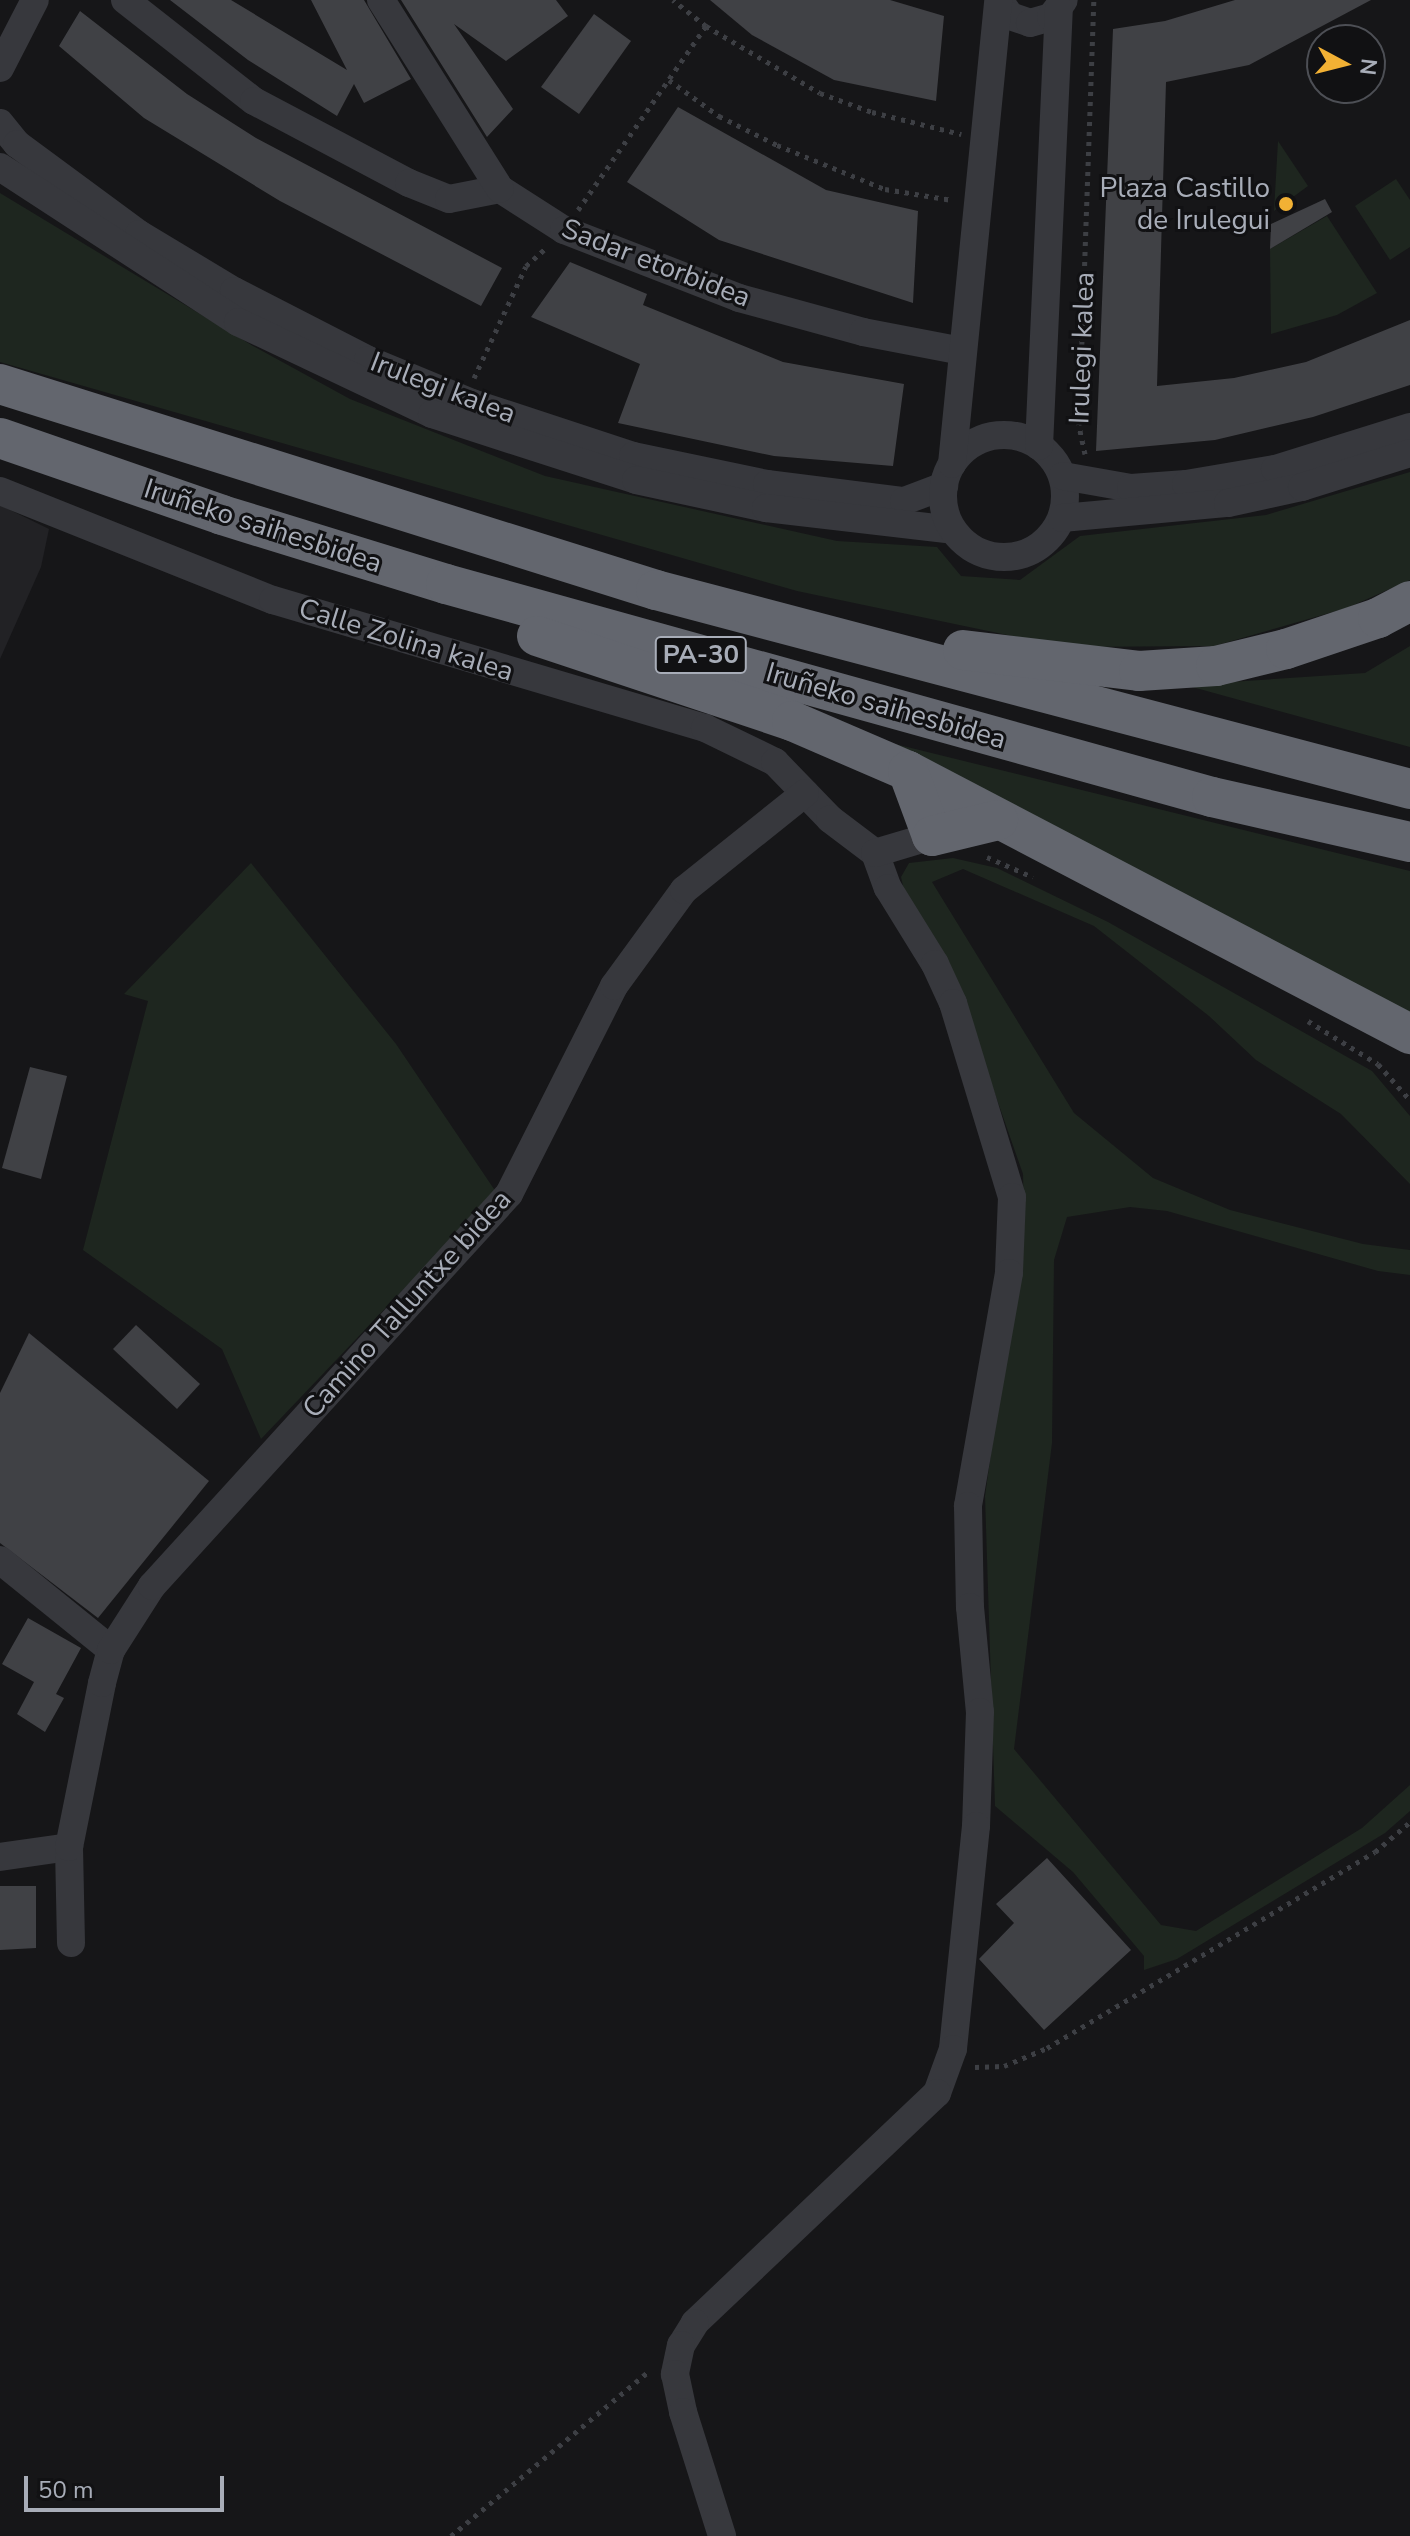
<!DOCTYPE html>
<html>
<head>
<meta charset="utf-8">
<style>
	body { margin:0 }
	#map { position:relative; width:1410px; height:2536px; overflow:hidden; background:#161618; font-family:"Nunito Sans",sans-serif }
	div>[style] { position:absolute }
	.built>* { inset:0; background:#222225 }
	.green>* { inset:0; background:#1e261f }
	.building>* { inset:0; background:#404145 }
	.path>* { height:5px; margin-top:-2.5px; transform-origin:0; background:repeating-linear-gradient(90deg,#3d3f44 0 4px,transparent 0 10px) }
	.minor>* { height:28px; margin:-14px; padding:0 14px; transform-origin:14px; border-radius:14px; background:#37383d }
	.minor>.ring { margin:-14px; padding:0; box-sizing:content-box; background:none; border:28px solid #37383d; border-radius:50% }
	.highway>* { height:40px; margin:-20px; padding:0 20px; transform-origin:20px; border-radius:20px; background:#63666e }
	.dots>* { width:22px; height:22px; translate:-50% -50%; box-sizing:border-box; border:4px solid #111113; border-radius:50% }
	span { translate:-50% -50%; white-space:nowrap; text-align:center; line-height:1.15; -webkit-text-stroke:6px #111113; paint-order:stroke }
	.shield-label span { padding:2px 6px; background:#111113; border:2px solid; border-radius:6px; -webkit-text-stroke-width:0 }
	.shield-label { font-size:26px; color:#a8adb8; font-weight:700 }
	.poi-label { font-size:28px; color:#a8adb8 }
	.right { translate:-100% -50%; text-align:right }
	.street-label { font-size:28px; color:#a8adb8 }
	.north { position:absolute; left:1306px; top:24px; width:80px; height:80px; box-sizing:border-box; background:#111113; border:2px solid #4d4f55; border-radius:50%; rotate:97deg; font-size:22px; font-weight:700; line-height:32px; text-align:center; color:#a8adb8 }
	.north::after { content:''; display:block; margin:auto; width:28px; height:36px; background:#f2b134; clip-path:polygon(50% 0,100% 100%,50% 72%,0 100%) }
	.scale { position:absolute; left:24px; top:2476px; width:200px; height:36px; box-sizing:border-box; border:4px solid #a8adb8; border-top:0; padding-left:10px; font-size:24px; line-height:28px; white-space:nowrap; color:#a8adb8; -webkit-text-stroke:6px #111113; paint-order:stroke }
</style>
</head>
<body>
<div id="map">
	<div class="built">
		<i style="clip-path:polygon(0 505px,49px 529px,41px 567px,0 659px)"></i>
	</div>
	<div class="green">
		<i style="clip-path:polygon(1278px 141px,1308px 186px,1274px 211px)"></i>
		<i style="clip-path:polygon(1396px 179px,1410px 200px,1410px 247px,1390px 260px,1355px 206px)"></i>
		<i style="clip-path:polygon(0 193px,253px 346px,350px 399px,545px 476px,837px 541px,937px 547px,961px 576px,1020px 580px,1080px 536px,1266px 515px,1410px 472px,1410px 580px,1347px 608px,1214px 646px,1064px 647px,797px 591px,0 362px)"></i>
		<i style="clip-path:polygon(1327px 216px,1377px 293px,1337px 315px,1271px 334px,1270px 249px)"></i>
		<i style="clip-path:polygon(1410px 646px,1410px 747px,1185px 685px,1365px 673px)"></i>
		<i style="clip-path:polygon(891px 743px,1410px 871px,1410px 1016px)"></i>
		<i style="clip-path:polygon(953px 858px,997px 868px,1108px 922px,1372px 1071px,1410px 1116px,1410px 1184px,1341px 1114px,1256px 1060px,1209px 1016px,1094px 926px,963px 869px,932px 882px,1074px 1113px,1153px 1178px,1230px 1210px,1363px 1244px,1410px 1250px,1410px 1275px,1378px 1271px,1167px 1211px,1130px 1207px,1067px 1217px,1054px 1260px,1052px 1443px,1014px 1749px,1161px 1925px,1196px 1931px,1362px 1828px,1410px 1785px,1410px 1811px,1385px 1833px,1177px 1959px,1144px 1970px,1144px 1956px,1073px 1872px,995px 1806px,985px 1496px,1024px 1220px,1023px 1174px,956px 982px,906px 899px,901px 877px,909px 863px)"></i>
		<i style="clip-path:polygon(251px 863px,396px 1044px,496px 1192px,261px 1439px,222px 1349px,83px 1250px,148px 1001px,124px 994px)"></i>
	</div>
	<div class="building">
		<i style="clip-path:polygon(170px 0,231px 0,347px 70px,311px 0,364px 0,411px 79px,364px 103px,354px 84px,337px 116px,248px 60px)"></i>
		<i style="clip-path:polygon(401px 0,556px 0,568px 16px,506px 61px,454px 24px,513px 109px,487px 137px)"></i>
		<i style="clip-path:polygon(710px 0,890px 0,944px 16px,936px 101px,834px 80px,752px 35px)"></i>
		<i style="clip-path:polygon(1235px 0,1371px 0,1249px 65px,1166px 82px,1157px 386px,1234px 378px,1306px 362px,1410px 320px,1410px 385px,1313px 417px,1215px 440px,1096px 451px,1113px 29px,1165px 21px)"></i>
		<i style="clip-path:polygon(80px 11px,187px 94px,256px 138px,502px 268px,481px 306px,280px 201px,144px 118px,59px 46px)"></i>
		<i style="clip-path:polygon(594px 14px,631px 41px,579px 114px,541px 87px)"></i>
		<i style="clip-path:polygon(678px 107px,826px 190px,918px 211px,913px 303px,719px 240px,627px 182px)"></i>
		<i style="clip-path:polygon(1325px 199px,1332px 212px,1270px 249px,1271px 224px)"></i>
		<i style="clip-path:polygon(570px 262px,647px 294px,643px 305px,783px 362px,904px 384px,893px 466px,774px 456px,618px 423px,640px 364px,531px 317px)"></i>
		<i style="clip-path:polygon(30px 1067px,67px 1076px,41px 1179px,2px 1168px)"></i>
		<i style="clip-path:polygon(136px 1325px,200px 1384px,177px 1409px,113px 1349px)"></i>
		<i style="clip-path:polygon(29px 1333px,209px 1481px,98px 1618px,0 1543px,0 1393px)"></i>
		<i style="clip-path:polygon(28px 1618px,81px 1648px,56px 1694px,64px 1698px,45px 1732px,17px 1714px,34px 1682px,2px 1664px)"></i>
		<i style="clip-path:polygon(1047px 1858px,1131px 1950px,1044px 2030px,979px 1959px,1014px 1923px,996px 1904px)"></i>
		<i style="clip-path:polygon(0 1886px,36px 1886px,36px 1948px,0 1950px)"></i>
	</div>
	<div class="path">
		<i style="left:706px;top:26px;width:132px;rotate:30.4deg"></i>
		<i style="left:820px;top:93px;width:55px;rotate:20.1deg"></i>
		<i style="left:872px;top:112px;width:92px;rotate:13.9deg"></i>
		<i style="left:669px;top:80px;width:62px;rotate:35.8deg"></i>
		<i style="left:719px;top:116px;width:65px;rotate:26.6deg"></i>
		<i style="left:777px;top:145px;width:117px;rotate:22.2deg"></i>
		<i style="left:885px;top:189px;width:68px;rotate:9.3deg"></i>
		<i style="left:578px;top:210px;width:224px;rotate:-55.2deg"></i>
		<i style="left:706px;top:26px;width:42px;rotate:-141.8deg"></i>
		<i style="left:474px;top:378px;width:123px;rotate:-65.1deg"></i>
		<i style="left:526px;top:266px;width:27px;rotate:-42deg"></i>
		<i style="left:1085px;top:454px;width:30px;rotate:-102deg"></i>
		<i style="left:1079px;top:425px;width:425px;rotate:-88deg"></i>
		<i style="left:987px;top:857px;width:50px;rotate:23.5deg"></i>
		<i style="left:1308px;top:1021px;width:82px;rotate:31.6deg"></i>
		<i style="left:1378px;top:1064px;width:48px;rotate:48.4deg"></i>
		<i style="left:975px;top:2067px;width:29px;rotate:-2deg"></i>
		<i style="left:1004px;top:2066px;width:47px;rotate:-22.7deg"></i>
		<i style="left:1047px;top:2048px;width:382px;rotate:-30.9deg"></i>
		<i style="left:1375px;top:1852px;width:46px;rotate:-40.6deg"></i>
		<i style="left:451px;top:2536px;width:259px;rotate:-39.8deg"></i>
	</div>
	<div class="minor">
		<i style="left:125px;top:0;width:164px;rotate:38.1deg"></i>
		<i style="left:254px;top:101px;width:175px;rotate:27.9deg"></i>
		<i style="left:409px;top:183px;width:43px;rotate:21.8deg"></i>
		<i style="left:449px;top:199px;width:52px;rotate:-11.1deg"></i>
		<i style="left:500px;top:189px;width:76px;rotate:32.6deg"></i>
		<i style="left:564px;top:230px;width:188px;rotate:21.2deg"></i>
		<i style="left:739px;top:298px;width:129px;rotate:15.3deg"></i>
		<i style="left:863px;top:332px;width:101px;rotate:10.9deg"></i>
		<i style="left:381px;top:0;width:223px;rotate:57.8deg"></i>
		<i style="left:999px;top:0;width:19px;rotate:55deg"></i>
		<i style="left:1010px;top:16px;width:21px;rotate:19deg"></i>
		<i style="left:1030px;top:23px;width:22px;rotate:-16deg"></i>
		<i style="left:1051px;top:17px;width:21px;rotate:-53deg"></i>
		<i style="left:0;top:68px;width:76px;rotate:-62.8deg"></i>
		<i style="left:0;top:123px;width:27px;rotate:51deg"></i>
		<i style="left:17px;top:144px;width:152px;rotate:36.4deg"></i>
		<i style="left:139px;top:234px;width:111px;rotate:31deg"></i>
		<i style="left:234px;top:291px;width:151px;rotate:27.2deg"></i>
		<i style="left:368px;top:360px;width:113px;rotate:22.5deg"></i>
		<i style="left:472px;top:403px;width:169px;rotate:18.2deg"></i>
		<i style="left:633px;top:456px;width:137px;rotate:11.8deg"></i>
		<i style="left:767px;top:484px;width:138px;rotate:7.1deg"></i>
		<i style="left:904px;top:501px;width:43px;rotate:-20.6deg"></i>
		<i style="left:0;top:167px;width:284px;rotate:33.1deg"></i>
		<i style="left:238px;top:322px;width:215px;rotate:25.4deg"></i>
		<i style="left:432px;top:414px;width:214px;rotate:17.9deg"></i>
		<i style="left:636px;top:480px;width:133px;rotate:12.2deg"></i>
		<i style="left:766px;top:508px;width:188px;rotate:6.7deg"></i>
		<i class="ring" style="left:943px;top:435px;width:94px;height:94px"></i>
		<i style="left:1039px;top:446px;width:437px;rotate:-87.4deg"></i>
		<i style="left:952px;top:464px;width:466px;rotate:-84.3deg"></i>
		<i style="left:1063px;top:476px;width:69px;rotate:10deg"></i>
		<i style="left:1131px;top:488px;width:55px;rotate:-4.2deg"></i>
		<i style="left:1186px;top:484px;width:90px;rotate:-9.6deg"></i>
		<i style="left:1275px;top:469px;width:141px;rotate:-17.3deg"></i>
		<i style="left:0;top:491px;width:294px;rotate:21.8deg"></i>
		<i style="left:273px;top:600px;width:451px;rotate:16.5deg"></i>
		<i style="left:705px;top:728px;width:78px;rotate:25.9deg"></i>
		<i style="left:775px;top:762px;width:79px;rotate:46deg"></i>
		<i style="left:830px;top:819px;width:56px;rotate:37.1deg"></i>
		<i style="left:875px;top:853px;width:37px;rotate:70deg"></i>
		<i style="left:888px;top:888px;width:89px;rotate:58.3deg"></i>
		<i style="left:935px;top:964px;width:43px;rotate:65.2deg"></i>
		<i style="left:953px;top:1003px;width:203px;rotate:73.1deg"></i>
		<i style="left:1012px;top:1197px;width:76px;rotate:92.3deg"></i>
		<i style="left:1009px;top:1273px;width:237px;rotate:100deg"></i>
		<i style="left:968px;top:1506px;width:101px;rotate:88.9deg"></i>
		<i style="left:970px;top:1607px;width:105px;rotate:84.6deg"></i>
		<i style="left:980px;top:1712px;width:114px;rotate:92deg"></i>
		<i style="left:976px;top:1826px;width:224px;rotate:95.9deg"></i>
		<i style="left:953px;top:2049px;width:47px;rotate:110deg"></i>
		<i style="left:937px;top:2093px;width:334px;rotate:136.5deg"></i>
		<i style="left:695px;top:2323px;width:26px;rotate:122deg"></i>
		<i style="left:681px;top:2345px;width:30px;rotate:102deg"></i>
		<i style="left:675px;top:2374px;width:39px;rotate:78deg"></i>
		<i style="left:683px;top:2412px;width:130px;rotate:72.5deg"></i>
		<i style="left:1062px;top:518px;width:167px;rotate:-5.2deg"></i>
		<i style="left:1228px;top:503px;width:76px;rotate:-12.2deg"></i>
		<i style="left:1302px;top:487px;width:113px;rotate:-17.5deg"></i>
		<i style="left:875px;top:853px;width:59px;rotate:-16.6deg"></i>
		<i style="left:0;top:1560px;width:143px;rotate:39deg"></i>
		<i style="left:0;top:1857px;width:70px;rotate:-8.2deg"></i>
		<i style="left:71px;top:1943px;width:96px;rotate:-91.2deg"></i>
		<i style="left:69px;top:1847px;width:167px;rotate:-78.6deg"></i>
		<i style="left:102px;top:1683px;width:34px;rotate:-75deg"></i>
		<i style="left:111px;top:1650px;width:76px;rotate:-57.4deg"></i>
		<i style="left:152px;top:1586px;width:530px;rotate:-47.68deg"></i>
		<i style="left:509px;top:1194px;width:233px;rotate:-63.2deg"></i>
		<i style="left:614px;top:986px;width:119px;rotate:-53.9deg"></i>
		<i style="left:684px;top:890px;width:155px;rotate:-38.7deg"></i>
	</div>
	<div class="highway">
		<i style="left:0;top:384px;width:688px;rotate:17.43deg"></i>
		<i style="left:656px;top:590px;width:780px;rotate:14.78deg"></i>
		<i style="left:0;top:438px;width:235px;rotate:19.1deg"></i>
		<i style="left:222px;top:515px;width:234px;rotate:17.1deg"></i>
		<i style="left:446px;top:584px;width:795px;rotate:15.54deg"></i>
		<i style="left:1212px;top:797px;width:203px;rotate:12.8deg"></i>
		<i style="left:537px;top:636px;width:269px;rotate:18.4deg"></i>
		<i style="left:792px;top:721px;width:126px;rotate:23.3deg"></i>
		<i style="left:908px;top:771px;width:567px;rotate:27.65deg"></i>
		<i style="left:963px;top:650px;width:177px;rotate:6.8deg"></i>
		<i style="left:1139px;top:671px;width:77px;rotate:-3.7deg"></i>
		<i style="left:1216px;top:666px;width:72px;rotate:-13.7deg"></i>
		<i style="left:1286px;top:649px;width:97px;rotate:-18.6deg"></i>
		<i style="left:1378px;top:618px;width:36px;rotate:-28deg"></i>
		<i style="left:908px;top:771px;width:69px;rotate:69.7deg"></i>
		<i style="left:932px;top:836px;width:68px;rotate:-13.6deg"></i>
	</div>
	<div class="dots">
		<i style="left:1286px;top:204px;background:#f2b134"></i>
	</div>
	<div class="shield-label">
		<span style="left:701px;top:655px">PA-30</span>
	</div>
	<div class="poi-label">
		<span class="right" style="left:1270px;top:204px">Plaza Castillo<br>de Irulegui</span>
	</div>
	<div class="street-label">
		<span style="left:656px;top:263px;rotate:21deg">Sadar etorbidea</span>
		<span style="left:1082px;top:348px;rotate:-88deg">Irulegi kalea</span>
		<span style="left:443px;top:388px;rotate:21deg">Irulegi kalea</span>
		<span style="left:263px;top:526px;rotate:18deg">Iruñeko saihesbidea</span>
		<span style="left:406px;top:640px;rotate:17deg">Calle Zolina kalea</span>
		<span style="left:886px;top:706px;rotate:16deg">Iruñeko saihesbidea</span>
		<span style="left:407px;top:1304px;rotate:-48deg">Camino Talluntxe bidea</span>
	</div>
	<div class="north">N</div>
	<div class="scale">50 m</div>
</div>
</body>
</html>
